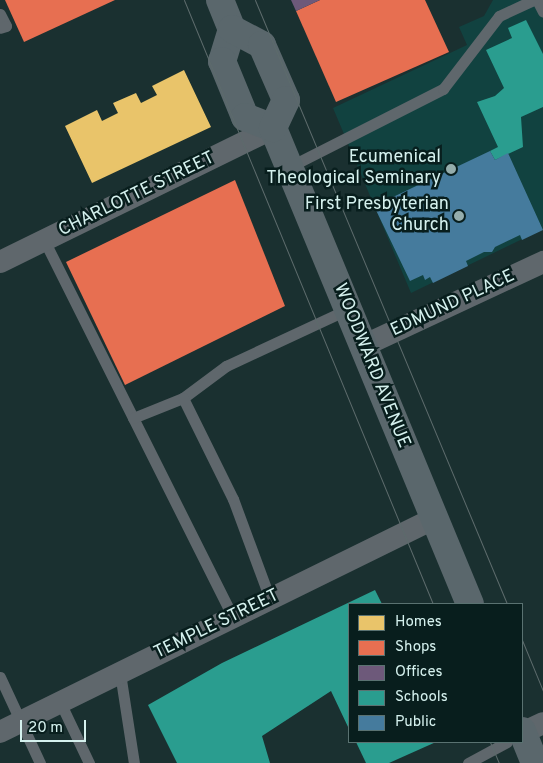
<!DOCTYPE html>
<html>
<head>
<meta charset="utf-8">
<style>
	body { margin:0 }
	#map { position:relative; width:543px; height:763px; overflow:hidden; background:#1a3030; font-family:Overpass,sans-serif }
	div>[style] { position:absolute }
	.built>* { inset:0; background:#114240 }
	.homes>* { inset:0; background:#e9c46a }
	.shops>* { inset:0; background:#e76f51 }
	.offices>* { inset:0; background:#6d597a }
	.schools>* { inset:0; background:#2a9d8f }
	.public>* { inset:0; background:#457b9d }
	.service>* { height:11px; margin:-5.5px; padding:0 5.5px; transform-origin:5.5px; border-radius:5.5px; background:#5f676c }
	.minor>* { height:22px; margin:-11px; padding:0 11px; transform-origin:11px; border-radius:11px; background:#5f676c }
	.primary>* { height:28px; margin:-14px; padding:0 14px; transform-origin:14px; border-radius:14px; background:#5a676c }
	.tram>* { height:1px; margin:-0.5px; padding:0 0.5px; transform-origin:0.5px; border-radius:0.5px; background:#5d6b6c }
	.dots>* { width:14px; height:14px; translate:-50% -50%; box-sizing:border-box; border:2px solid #081e1d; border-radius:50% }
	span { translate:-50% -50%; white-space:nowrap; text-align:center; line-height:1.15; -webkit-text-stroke:5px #081e1d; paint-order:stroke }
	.poi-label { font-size:18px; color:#d5f1ee }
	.right { translate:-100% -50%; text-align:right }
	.street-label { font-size:18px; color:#d5f1ee }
	.legend { position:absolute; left:348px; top:603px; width:175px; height:140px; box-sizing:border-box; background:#081e1d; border:1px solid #5a7271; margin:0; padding:6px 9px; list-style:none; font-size:15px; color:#d5f1ee }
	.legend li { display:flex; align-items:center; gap:10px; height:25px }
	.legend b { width:25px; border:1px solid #5a7271 }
	.scale { position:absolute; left:20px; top:720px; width:66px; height:22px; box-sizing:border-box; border:2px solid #d5f1ee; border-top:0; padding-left:6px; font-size:15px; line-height:18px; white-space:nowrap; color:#d5f1ee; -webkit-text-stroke:4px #081e1d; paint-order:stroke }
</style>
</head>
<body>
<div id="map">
	<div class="built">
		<i style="clip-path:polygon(493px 0,543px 0,543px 229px,411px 293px,333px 108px,467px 45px,459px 27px,484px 16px)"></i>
	</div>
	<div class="homes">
		<i style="clip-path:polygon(184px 70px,211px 127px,92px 183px,65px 126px,97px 110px,102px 121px,118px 113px,113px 103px,136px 93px,141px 103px,157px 95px,152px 86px)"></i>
	</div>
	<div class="shops">
		<i style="clip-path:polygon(5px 0,115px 0,24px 42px)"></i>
		<i style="clip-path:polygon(320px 0,425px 0,449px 52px,336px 102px,296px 11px)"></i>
		<i style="clip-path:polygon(235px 180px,285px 306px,125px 385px,66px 262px)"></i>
	</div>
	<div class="offices">
		<i style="clip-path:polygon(291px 0,320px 0,296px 11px)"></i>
	</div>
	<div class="schools">
		<i style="clip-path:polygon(526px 20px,543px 54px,543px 107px,521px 117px,523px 147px,495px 160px,490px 151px,498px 147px,477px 102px,495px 96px,504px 88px,486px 50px,512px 38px,508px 28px)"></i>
		<i style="clip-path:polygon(375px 590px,382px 604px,349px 604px,349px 729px,331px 691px,262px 736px,270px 763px,177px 763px,148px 705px,222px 663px)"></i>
		<i style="clip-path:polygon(356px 742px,436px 742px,389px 763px,366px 763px)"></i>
	</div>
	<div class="public">
		<i style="clip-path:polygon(490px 151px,495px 160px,508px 153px,543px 230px,522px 240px,520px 235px,495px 247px,492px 252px,484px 252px,466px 261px,468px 266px,433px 283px,430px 277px,425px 280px,423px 275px,410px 281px,374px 206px)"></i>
	</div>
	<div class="service">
		<i style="left:537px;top:0;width:13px;rotate:63deg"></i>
		<i style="left:0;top:14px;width:13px;rotate:63deg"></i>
		<i style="left:6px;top:26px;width:6px;rotate:162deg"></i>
		<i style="left:289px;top:167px;width:173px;rotate:-26.9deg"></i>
		<i style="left:443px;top:89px;width:92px;rotate:-52.5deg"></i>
		<i style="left:499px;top:16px;width:38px;rotate:-25deg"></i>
		<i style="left:44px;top:240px;width:422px;rotate:63.4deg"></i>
		<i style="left:183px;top:398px;width:54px;rotate:-36.7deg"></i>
		<i style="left:226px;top:366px;width:135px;rotate:-25deg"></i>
		<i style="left:133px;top:418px;width:54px;rotate:-21.8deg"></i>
		<i style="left:183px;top:398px;width:113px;rotate:63.7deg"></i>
		<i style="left:233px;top:499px;width:107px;rotate:69.7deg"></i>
		<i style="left:120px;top:673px;width:91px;rotate:81.2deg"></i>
		<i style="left:0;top:677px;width:95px;rotate:65.1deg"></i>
		<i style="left:60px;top:702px;width:68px;rotate:64.6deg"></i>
		<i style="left:468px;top:763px;width:44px;rotate:-28.3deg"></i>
	</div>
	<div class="minor">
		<i style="left:0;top:262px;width:304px;rotate:-26.1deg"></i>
		<i style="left:363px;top:346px;width:199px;rotate:-25deg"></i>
		<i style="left:0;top:732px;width:484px;rotate:-26.2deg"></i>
		<i style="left:522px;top:733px;width:23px;rotate:-25deg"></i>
	</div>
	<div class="primary">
		<i style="left:220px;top:0;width:31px;rotate:68deg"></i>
		<i style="left:232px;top:29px;width:34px;rotate:107deg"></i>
		<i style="left:222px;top:61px;width:61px;rotate:67.7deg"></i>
		<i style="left:245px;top:117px;width:30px;rotate:21deg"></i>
		<i style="left:273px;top:128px;width:515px;rotate:67.52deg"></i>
		<i style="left:232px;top:29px;width:34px;rotate:28deg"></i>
		<i style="left:262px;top:45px;width:60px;rotate:66.4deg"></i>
		<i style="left:286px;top:100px;width:31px;rotate:115deg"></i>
		<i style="left:522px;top:731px;width:35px;rotate:68deg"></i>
	</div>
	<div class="tram">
		<i style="left:184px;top:0;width:653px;rotate:67.6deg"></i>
		<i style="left:255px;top:0;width:654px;rotate:67.35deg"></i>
		<i style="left:522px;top:640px;width:55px;rotate:67.6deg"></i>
		<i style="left:490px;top:742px;width:23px;rotate:67deg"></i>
	</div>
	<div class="dots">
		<i style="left:451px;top:169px;background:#94adac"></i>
		<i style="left:459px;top:216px;background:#94adac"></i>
	</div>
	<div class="poi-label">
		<span class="right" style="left:441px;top:169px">Ecumenical<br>Theological Seminary</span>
		<span class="right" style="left:449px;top:216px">First Presbyterian<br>Church</span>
	</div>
	<div class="street-label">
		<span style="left:137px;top:195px;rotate:-26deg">CHARLOTTE STREET</span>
		<span style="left:453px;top:304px;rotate:-25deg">EDMUND PLACE</span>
		<span style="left:371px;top:366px;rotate:68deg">WOODWARD AVENUE</span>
		<span style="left:217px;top:625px;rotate:-26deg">TEMPLE STREET</span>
	</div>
	<ul class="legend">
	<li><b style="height:14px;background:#e9c46a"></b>Homes</li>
	<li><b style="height:14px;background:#e76f51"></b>Shops</li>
	<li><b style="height:14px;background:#6d597a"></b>Offices</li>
	<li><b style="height:14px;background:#2a9d8f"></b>Schools</li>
	<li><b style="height:14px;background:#457b9d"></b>Public</li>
	</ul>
	<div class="scale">20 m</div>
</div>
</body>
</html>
